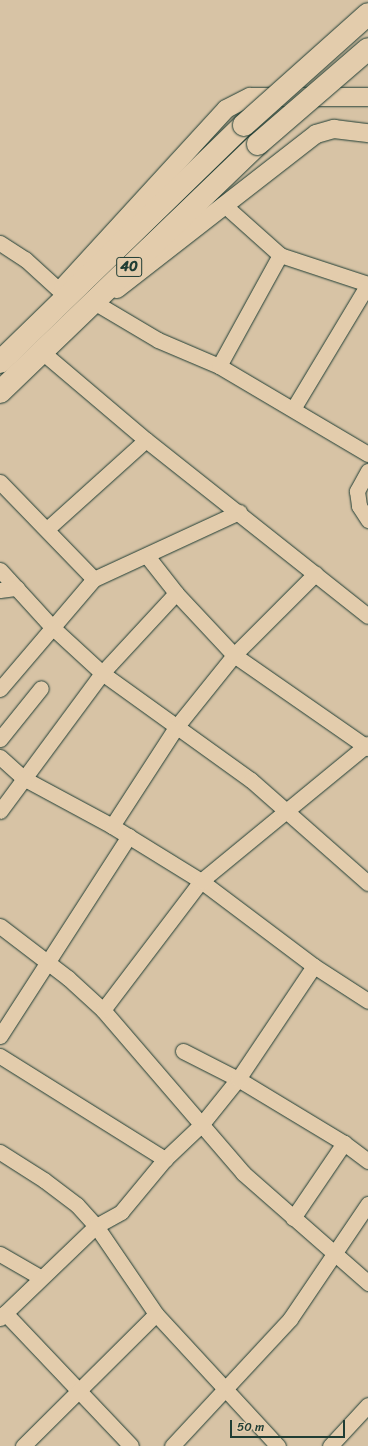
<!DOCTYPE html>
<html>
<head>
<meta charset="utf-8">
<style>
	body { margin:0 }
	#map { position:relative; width:368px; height:1446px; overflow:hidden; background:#d7c3a5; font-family:Sriracha,sans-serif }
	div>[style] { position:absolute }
	.roads { filter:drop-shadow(0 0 1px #1f3d34) drop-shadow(0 0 1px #1f3d34) }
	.minor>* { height:15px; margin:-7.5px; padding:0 7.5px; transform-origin:7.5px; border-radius:7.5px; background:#e3ccac }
	.tertiary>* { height:18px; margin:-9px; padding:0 9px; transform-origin:9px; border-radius:9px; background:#e3ccac }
	.trunk>* { height:22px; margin:-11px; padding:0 11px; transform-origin:11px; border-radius:11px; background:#e3ccac }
	.bridges { filter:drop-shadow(0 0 1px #1f3d34) drop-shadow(0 0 1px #1f3d34) }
	.trunk-bridge>* { height:22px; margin:-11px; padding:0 11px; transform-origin:11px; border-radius:11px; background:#e3ccac }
	span { translate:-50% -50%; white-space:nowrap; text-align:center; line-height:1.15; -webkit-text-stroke:3.5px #e3ccac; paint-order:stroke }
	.shield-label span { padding:1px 3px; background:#e3ccac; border:1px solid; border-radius:3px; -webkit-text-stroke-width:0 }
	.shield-label { font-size:14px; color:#1f3d34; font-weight:700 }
	.scale { position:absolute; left:230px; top:1420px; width:115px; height:18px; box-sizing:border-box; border:2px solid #1f3d34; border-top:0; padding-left:5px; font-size:12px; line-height:14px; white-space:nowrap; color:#1f3d34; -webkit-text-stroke:3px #e3ccac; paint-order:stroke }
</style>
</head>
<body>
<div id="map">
	<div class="roads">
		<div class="minor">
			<i style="left:223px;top:204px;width:76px;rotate:41.8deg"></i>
			<i style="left:280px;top:255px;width:93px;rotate:18.2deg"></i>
			<i style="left:0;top:243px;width:30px;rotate:33deg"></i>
			<i style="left:25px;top:259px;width:46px;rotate:42.4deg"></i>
			<i style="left:94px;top:302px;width:74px;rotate:30.7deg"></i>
			<i style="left:158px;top:340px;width:66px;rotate:23.1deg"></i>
			<i style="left:219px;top:366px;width:173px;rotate:30.6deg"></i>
			<i style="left:41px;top:351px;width:138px;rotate:40.3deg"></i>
			<i style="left:146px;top:440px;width:283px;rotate:38.4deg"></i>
			<i style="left:219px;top:366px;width:127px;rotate:-61.2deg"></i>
			<i style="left:293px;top:409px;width:146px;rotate:-59deg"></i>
			<i style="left:368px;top:471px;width:23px;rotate:119deg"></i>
			<i style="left:357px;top:491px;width:15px;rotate:82deg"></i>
			<i style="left:359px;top:506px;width:17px;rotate:57deg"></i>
			<i style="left:0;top:482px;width:135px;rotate:45.9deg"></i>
			<i style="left:47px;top:529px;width:133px;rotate:-42deg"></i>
			<i style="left:147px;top:556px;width:47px;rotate:51.9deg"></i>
			<i style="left:176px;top:593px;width:85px;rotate:46.9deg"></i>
			<i style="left:234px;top:655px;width:163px;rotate:34.8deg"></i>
			<i style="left:0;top:570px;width:77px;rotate:47.6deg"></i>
			<i style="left:52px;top:627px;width:68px;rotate:42.6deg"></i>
			<i style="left:102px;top:673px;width:183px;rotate:35.7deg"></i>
			<i style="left:251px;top:780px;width:156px;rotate:41.4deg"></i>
			<i style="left:0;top:590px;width:17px;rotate:-7deg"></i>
			<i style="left:0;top:689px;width:145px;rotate:-49.5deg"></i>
			<i style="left:94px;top:579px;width:160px;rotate:-24.8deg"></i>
			<i style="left:0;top:739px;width:65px;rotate:-51.2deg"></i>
			<i style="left:0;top:757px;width:31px;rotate:42deg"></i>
			<i style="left:23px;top:778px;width:101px;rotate:28.3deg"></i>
			<i style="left:112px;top:826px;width:105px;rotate:31.7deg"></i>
			<i style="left:201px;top:881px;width:141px;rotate:37deg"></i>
			<i style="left:314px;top:966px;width:64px;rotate:32.9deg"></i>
			<i style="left:0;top:811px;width:172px;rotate:-53.5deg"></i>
			<i style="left:102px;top:673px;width:109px;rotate:-47.2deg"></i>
			<i style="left:112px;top:826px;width:119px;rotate:-57deg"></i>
			<i style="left:177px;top:726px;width:91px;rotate:-51.2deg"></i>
			<i style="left:234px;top:655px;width:115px;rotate:-45deg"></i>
			<i style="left:0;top:926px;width:86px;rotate:37.4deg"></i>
			<i style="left:68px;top:978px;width:47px;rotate:42.4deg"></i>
			<i style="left:103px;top:1010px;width:215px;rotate:49.3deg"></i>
			<i style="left:243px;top:1173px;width:167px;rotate:41.3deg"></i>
			<i style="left:103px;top:1010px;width:162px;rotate:-52.8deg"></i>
			<i style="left:201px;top:881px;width:216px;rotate:-39.4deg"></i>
			<i style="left:0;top:1036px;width:238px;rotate:-57.2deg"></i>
			<i style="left:183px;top:1051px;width:62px;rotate:27deg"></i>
			<i style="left:238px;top:1079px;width:124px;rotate:31.1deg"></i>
			<i style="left:344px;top:1143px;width:30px;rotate:37deg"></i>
			<i style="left:0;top:1056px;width:195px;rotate:32deg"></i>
			<i style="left:0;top:1152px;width:52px;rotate:32.5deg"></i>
			<i style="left:44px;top:1180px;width:41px;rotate:37.1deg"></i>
			<i style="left:77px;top:1205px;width:28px;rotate:48deg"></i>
			<i style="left:96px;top:1226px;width:107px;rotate:55.7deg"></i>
			<i style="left:156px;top:1314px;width:180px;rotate:47.3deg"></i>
			<i style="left:293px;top:1218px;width:91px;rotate:-55.8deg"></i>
			<i style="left:0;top:1254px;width:46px;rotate:29.9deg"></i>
			<i style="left:5px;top:1313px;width:183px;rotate:46.5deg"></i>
			<i style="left:0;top:1318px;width:133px;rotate:-43.8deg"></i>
			<i style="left:96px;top:1226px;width:29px;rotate:-29deg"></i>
			<i style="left:121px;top:1212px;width:69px;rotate:-50.3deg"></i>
			<i style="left:165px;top:1159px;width:50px;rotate:-43.4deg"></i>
			<i style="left:201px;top:1125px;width:59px;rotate:-51.2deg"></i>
			<i style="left:238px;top:1079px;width:136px;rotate:-56.1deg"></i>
			<i style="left:23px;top:1446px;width:187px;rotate:-44.8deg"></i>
			<i style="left:172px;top:1446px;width:173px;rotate:-47.1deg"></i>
			<i style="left:290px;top:1319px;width:139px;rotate:-55.9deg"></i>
			<i style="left:330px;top:1446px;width:56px;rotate:-47.2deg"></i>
		</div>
		<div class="tertiary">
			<i style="left:63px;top:287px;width:241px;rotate:-47.5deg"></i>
			<i style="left:226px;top:109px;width:27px;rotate:-27deg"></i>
			<i style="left:250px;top:97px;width:118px"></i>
			<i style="left:117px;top:289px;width:252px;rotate:-37.9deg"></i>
			<i style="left:316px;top:134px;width:19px;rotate:-16deg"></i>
			<i style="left:334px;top:129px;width:34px;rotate:7deg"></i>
		</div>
		<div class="trunk">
			<i style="left:0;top:362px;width:340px;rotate:-44.2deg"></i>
			<i style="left:0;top:392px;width:358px;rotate:-43.9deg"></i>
		</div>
	</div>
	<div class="bridges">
		<div class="trunk-bridge">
			<i style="left:244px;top:125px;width:166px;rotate:-41.8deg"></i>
			<i style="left:258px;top:144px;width:145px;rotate:-40.8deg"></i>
		</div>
	</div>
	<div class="shield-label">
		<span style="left:129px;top:267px">40</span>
	</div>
	<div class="scale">50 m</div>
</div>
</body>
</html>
